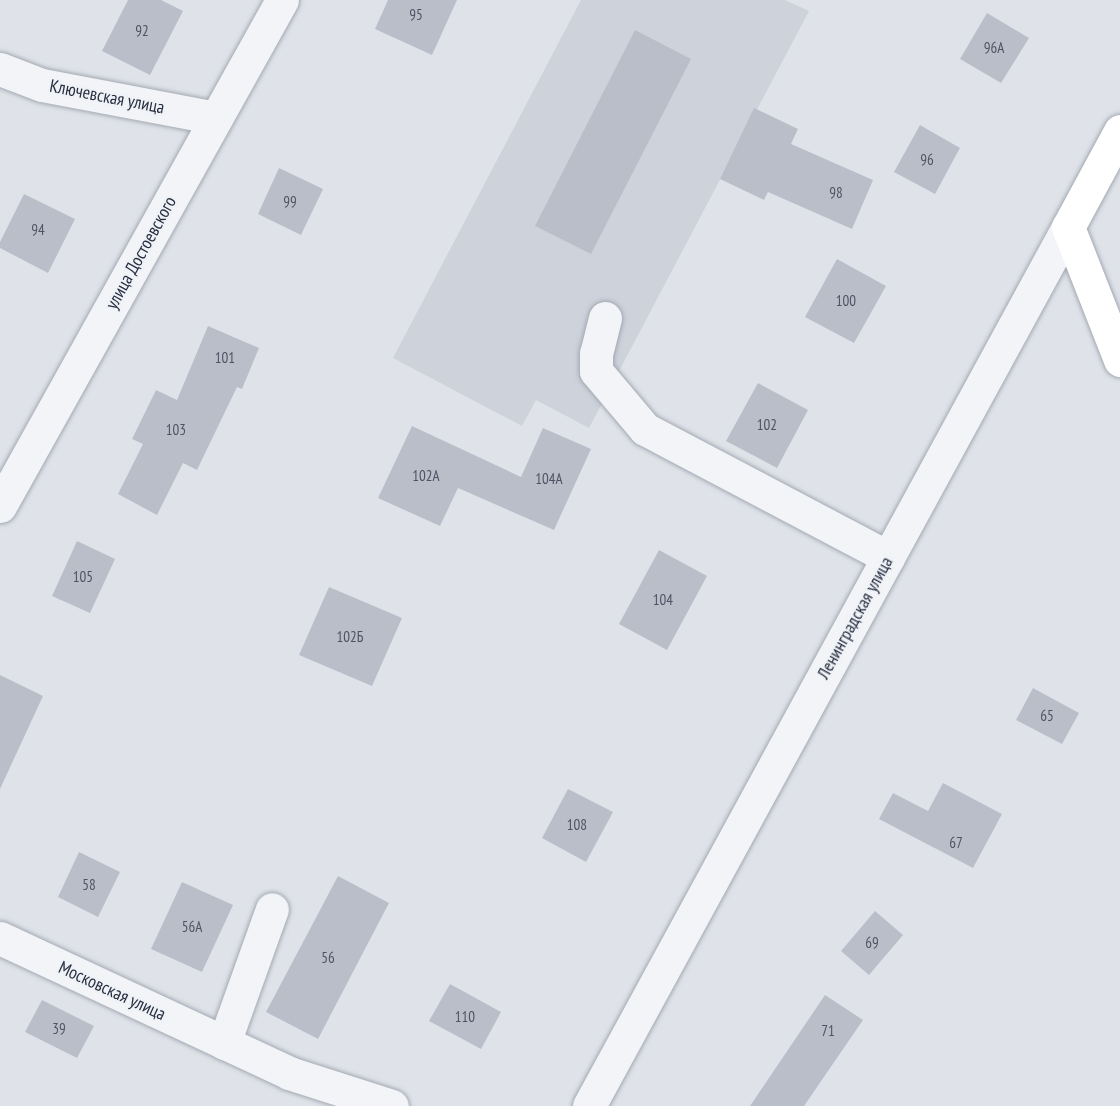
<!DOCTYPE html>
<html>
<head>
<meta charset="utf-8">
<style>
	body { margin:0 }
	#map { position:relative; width:1120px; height:1106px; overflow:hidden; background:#dfe3e9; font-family:"PT Sans Narrow",sans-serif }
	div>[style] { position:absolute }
	.built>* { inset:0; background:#cdd2db }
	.building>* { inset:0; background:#babec9 }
	.roads { filter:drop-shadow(0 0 2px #a4a9b3) drop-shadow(0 0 2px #a4a9b3) }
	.minor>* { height:33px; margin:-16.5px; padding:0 16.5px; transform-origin:16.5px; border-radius:16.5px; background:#f2f4f7 }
	.major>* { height:33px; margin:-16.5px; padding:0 16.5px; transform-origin:16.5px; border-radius:16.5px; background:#fff }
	span { translate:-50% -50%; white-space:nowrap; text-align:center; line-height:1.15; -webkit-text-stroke:4.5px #eff2f6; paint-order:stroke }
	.number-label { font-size:15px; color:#4c5363 }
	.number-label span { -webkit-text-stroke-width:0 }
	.street-label { font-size:18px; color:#282f41 }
</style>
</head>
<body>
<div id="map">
	<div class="built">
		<i style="clip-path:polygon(581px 0,785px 0,809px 11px,589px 428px,536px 400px,522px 426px,393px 358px)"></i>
	</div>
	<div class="building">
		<i style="clip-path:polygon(128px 0,161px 0,183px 11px,150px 75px,102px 51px)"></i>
		<i style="clip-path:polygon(388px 0,457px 0,432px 55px,375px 29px)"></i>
		<i style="clip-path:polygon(987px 13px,1029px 38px,1001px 83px,960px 59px)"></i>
		<i style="clip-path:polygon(635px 30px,691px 59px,591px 254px,535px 226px)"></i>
		<i style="clip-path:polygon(754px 108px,798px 129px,791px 144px,873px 180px,852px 229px,768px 192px,764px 200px,720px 179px)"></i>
		<i style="clip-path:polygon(920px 125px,960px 148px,935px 194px,894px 172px)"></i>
		<i style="clip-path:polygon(279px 168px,323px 189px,301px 235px,258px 214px)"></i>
		<i style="clip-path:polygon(24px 194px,75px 219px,48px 273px,0 248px,0 242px)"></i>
		<i style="clip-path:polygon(837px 259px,886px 286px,854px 343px,805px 317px)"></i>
		<i style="clip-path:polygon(208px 326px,259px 348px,242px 389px,237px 387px,197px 470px,183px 463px,157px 515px,118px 494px,143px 444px,132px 439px,156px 390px,177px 400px)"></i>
		<i style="clip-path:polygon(758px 383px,808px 410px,777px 468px,726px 441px)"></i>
		<i style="clip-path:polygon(412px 426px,521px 477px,543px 428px,591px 449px,554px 530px,458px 488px,440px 526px,378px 498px)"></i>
		<i style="clip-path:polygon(77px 541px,115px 559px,90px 613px,52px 596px)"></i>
		<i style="clip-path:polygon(659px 550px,707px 576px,667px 650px,619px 624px)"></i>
		<i style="clip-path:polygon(329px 587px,402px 618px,372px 686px,299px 655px)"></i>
		<i style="clip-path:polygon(0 675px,43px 696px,0 789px)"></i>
		<i style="clip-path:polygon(1033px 688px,1079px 713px,1062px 744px,1016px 720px)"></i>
		<i style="clip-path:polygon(943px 783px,1002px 814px,973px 868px,879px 819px,893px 793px,928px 811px)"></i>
		<i style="clip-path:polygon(568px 789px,613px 812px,586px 862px,542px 838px)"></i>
		<i style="clip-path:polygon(79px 852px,120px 872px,98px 917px,58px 897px)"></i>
		<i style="clip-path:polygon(338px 876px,389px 903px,318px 1039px,266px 1012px)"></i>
		<i style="clip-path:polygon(182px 882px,233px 905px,202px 972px,151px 949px)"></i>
		<i style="clip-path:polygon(875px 911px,903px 935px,869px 975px,841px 951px)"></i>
		<i style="clip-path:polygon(450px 984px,501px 1012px,481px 1049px,429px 1021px)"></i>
		<i style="clip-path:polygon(825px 995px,863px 1020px,804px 1106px,750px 1106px)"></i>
		<i style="clip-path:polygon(42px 1000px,94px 1026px,77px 1058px,25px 1032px)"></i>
	</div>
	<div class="roads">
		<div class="minor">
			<i style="left:0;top:69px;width:45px;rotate:20.9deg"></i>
			<i style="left:42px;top:85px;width:177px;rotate:10.7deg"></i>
			<i style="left:605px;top:318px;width:36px;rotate:104deg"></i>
			<i style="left:596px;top:353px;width:18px;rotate:90deg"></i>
			<i style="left:596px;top:371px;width:76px;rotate:49.8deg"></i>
			<i style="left:645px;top:429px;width:275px;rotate:27.8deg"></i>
			<i style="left:0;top:506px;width:579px;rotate:-60.87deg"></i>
			<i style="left:0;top:938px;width:319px;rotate:25deg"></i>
			<i style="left:289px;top:1073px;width:108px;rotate:17.8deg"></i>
			<i style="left:224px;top:1043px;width:142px;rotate:-70.3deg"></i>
			<i style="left:589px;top:1106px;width:1001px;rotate:-61.41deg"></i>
		</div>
		<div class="major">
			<i style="left:1120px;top:131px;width:109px;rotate:118.4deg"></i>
			<i style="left:1068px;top:227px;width:143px;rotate:68.6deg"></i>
		</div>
	</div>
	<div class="number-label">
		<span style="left:416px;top:15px">95</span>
		<span style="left:142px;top:31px">92</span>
		<span style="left:994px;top:48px">96А</span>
		<span style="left:927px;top:160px">96</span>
		<span style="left:836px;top:193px">98</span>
		<span style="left:290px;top:202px">99</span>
		<span style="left:38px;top:230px">94</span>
		<span style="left:846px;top:301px">100</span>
		<span style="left:225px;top:358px">101</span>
		<span style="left:767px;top:425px">102</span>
		<span style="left:176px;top:430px">103</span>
		<span style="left:426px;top:476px">102А</span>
		<span style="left:549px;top:479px">104А</span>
		<span style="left:83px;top:577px">105</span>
		<span style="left:663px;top:600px">104</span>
		<span style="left:350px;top:637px">102Б</span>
		<span style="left:1047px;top:716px">65</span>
		<span style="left:577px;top:825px">108</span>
		<span style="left:956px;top:843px">67</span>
		<span style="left:89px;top:885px">58</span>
		<span style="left:192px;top:927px">56А</span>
		<span style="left:872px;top:943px">69</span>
		<span style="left:328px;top:958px">56</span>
		<span style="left:465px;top:1017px">110</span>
		<span style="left:59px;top:1029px">39</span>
		<span style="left:828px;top:1031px">71</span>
	</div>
	<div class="street-label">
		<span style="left:107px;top:97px;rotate:11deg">Ключевская улица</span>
		<span style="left:141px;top:253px;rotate:-61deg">улица Достоевского</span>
		<span style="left:855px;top:618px;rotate:-61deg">Ленинградская улица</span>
		<span style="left:112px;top:991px;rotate:25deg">Московская улица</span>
	</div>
</div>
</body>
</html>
